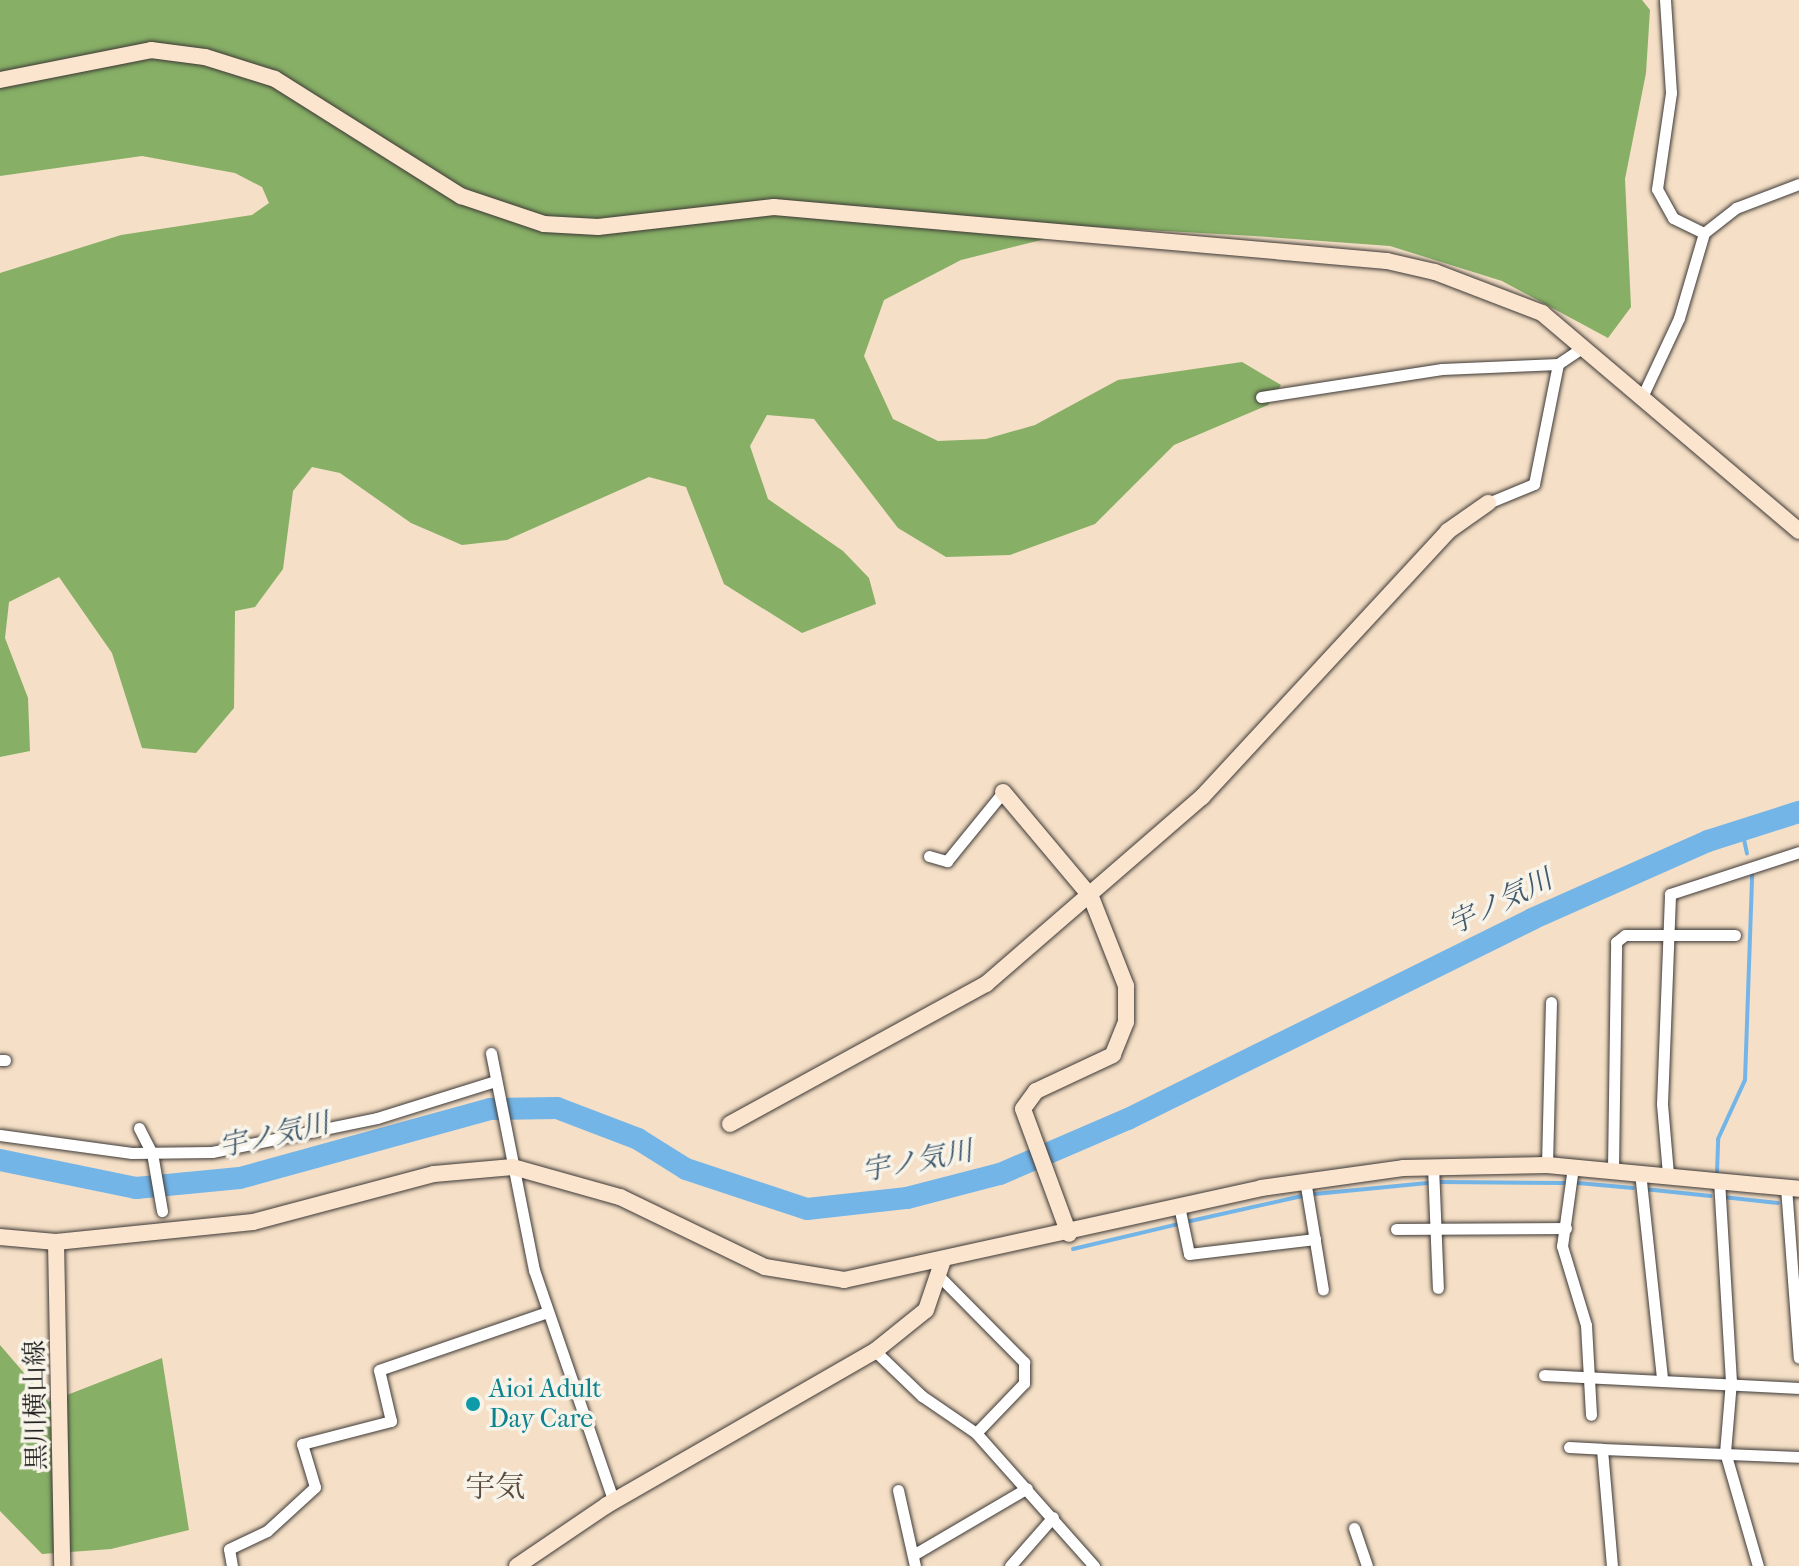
<!DOCTYPE html>
<html>
<head>
<meta charset="utf-8">
<style>
	body { margin:0 }
	#map { position:relative; width:1799px; height:1566px; overflow:hidden; background:#f5dfc6; font-family:"IM FELL French Canon","Noto Serif JP",serif }
	div>[style] { position:absolute }
	.forest>* { inset:0; background:#87af66 }
	.stream>* { height:4px; margin:-2px; padding:0 2px; transform-origin:2px; border-radius:2px; background:#74b5e8 }
	.river>* { height:22px; margin:-11px; padding:0 11px; transform-origin:11px; border-radius:11px; background:#74b5e8 }
	.roads { filter:drop-shadow(0 0 2px #3d3936) drop-shadow(0 0 2px #3d3936) }
	.street>* { height:11px; margin:-5.5px; padding:0 5.5px; transform-origin:5.5px; border-radius:5.5px; background:#fff }
	.secondary>* { height:16px; margin:-8px; padding:0 8px; transform-origin:8px; border-radius:8px; background:#fbe5cf }
	.dots>* { width:22px; height:22px; translate:-50% -50%; box-sizing:border-box; border:4px solid #f7f3e8; border-radius:50% }
	span { translate:-50% -50%; white-space:nowrap; text-align:center; line-height:1.15; -webkit-text-stroke:7px #f7f3e8; paint-order:stroke }
	.culture-label { font-size:26px; color:#0d838f }
	.left { translate:0 -50%; text-align:left }
	.street-label { font-size:26px; color:#1c1c1c }
	.water-label { font-size:28px; color:#3f596e; font-style:italic }
	.quarter-label { font-size:30px; color:#5c4a3d }
</style>
</head>
<body>
<div id="map">
	<div class="forest">
		<i style="clip-path:polygon(0 0,1642px 0,1650px 10px,1646px 73px,1625px 179px,1631px 307px,1608px 338px,1502px 281px,1390px 246px,1254px 236px,1093px 227px,961px 260px,884px 300px,864px 356px,893px 419px,938px 441px,986px 439px,1035px 425px,1118px 380px,1242px 362px,1281px 385px,1268px 405px,1174px 445px,1095px 524px,1010px 555px,946px 557px,898px 528px,814px 419px,767px 415px,750px 446px,768px 499px,843px 551px,869px 578px,876px 604px,802px 633px,724px 584px,686px 487px,649px 477px,507px 540px,462px 545px,411px 523px,340px 473px,312px 467px,293px 491px,283px 569px,255px 607px,235px 611px,234px 708px,196px 753px,142px 748px,112px 653px,59px 577px,9px 602px,5px 638px,28px 698px,30px 751px,0 757px,0 273px,121px 235px,252px 215px,269px 203px,262px 187px,235px 173px,142px 156px,0 176px)"></i>
		<i style="clip-path:polygon(0 1345px,49px 1402px,162px 1358px,189px 1530px,111px 1549px,42px 1554px,0 1511px)"></i>
	</div>
	<div class="stream">
		<i style="left:1742px;top:830px;width:24px;rotate:78deg"></i>
		<i style="left:1717px;top:1173px;width:34px;rotate:-88deg"></i>
		<i style="left:1718px;top:1139px;width:65px;rotate:-65.4deg"></i>
		<i style="left:1745px;top:1080px;width:205px;rotate:-88deg"></i>
		<i style="left:1439px;top:1182px;width:125px;rotate:0.5deg"></i>
		<i style="left:1578px;top:1183px;width:55px;rotate:5.2deg"></i>
		<i style="left:1644px;top:1189px;width:67px;rotate:6deg"></i>
		<i style="left:1315px;top:1194px;width:113px;rotate:-5.6deg"></i>
		<i style="left:1723px;top:1197px;width:55px;rotate:6.2deg"></i>
		<i style="left:1186px;top:1222px;width:119px;rotate:-12.6deg"></i>
		<i style="left:1073px;top:1249px;width:109px;rotate:-13.3deg"></i>
	</div>
	<div class="river">
		<i style="left:0;top:1160px;width:139px;rotate:11.6deg"></i>
		<i style="left:136px;top:1188px;width:104px;rotate:-5.5deg"></i>
		<i style="left:240px;top:1178px;width:260px;rotate:-15.4deg"></i>
		<i style="left:491px;top:1109px;width:66px;rotate:-0.9deg"></i>
		<i style="left:557px;top:1108px;width:87px;rotate:20.9deg"></i>
		<i style="left:638px;top:1139px;width:57px;rotate:32deg"></i>
		<i style="left:686px;top:1169px;width:127px;rotate:18.3deg"></i>
		<i style="left:807px;top:1209px;width:101px;rotate:-6.3deg"></i>
		<i style="left:907px;top:1198px;width:96px;rotate:-14.5deg"></i>
		<i style="left:1000px;top:1174px;width:139px;rotate:-23.3deg"></i>
		<i style="left:1128px;top:1119px;width:451px;rotate:-26.3deg"></i>
		<i style="left:1532px;top:919px;width:193px;rotate:-23.9deg"></i>
		<i style="left:1708px;top:841px;width:96px;rotate:-17.7deg"></i>
	</div>
	<div class="roads">
		<div class="street">
			<i style="left:1665px;top:0;width:93px;rotate:86.3deg"></i>
			<i style="left:1671px;top:93px;width:97px;rotate:98.3deg"></i>
			<i style="left:1657px;top:189px;width:33px;rotate:61deg"></i>
			<i style="left:1673px;top:218px;width:34px;rotate:26deg"></i>
			<i style="left:1261px;top:397px;width:183px;rotate:-8.8deg"></i>
			<i style="left:1442px;top:369px;width:116px;rotate:-2.5deg"></i>
			<i style="left:1642px;top:397px;width:87px;rotate:-64.9deg"></i>
			<i style="left:1679px;top:318px;width:89px;rotate:-73.6deg"></i>
			<i style="left:1704px;top:233px;width:41px;rotate:-38deg"></i>
			<i style="left:1736px;top:208px;width:67px;rotate:-20.9deg"></i>
			<i style="left:1488px;top:503px;width:50px;rotate:-22.4deg"></i>
			<i style="left:1534px;top:484px;width:122px;rotate:-78.7deg"></i>
			<i style="left:1558px;top:364px;width:30px;rotate:-34deg"></i>
			<i style="left:929px;top:856px;width:19px;rotate:16deg"></i>
			<i style="left:947px;top:861px;width:89px;rotate:-50.9deg"></i>
			<i style="left:491px;top:1053px;width:221px;rotate:78.8deg"></i>
			<i style="left:534px;top:1270px;width:245px;rotate:71deg"></i>
			<i style="left:0;top:1060px;width:5px"></i>
			<i style="left:139px;top:1128px;width:28px;rotate:63deg"></i>
			<i style="left:152px;top:1153px;width:59px;rotate:80.2deg"></i>
			<i style="left:0;top:1135px;width:133px;rotate:7.8deg"></i>
			<i style="left:132px;top:1153px;width:80px;rotate:-0.7deg"></i>
			<i style="left:212px;top:1152px;width:168px;rotate:-11.6deg"></i>
			<i style="left:377px;top:1118px;width:124px;rotate:-17.4deg"></i>
			<i style="left:1547px;top:1165px;width:163px;rotate:-88.6deg"></i>
			<i style="left:1433px;top:1166px;width:122px;rotate:87.7deg"></i>
			<i style="left:1573px;top:1167px;width:80px;rotate:97.9deg"></i>
			<i style="left:1562px;top:1246px;width:83px;rotate:73.1deg"></i>
			<i style="left:1586px;top:1325px;width:90px;rotate:86.8deg"></i>
			<i style="left:1613px;top:1169px;width:227px;rotate:-89.2deg"></i>
			<i style="left:1616px;top:942px;width:11px;rotate:-38deg"></i>
			<i style="left:1625px;top:935px;width:110px"></i>
			<i style="left:1640px;top:1172px;width:206px;rotate:83.9deg"></i>
			<i style="left:1668px;top:1174px;width:70px;rotate:-94.9deg"></i>
			<i style="left:1662px;top:1104px;width:210px;rotate:-87.8deg"></i>
			<i style="left:1670px;top:894px;width:136px;rotate:-18deg"></i>
			<i style="left:1305px;top:1180px;width:111px;rotate:80.7deg"></i>
			<i style="left:1719px;top:1180px;width:201px;rotate:86.6deg"></i>
			<i style="left:1731px;top:1381px;width:71px;rotate:94.8deg"></i>
			<i style="left:1725px;top:1452px;width:119px;rotate:73.9deg"></i>
			<i style="left:1786px;top:1187px;width:171px;rotate:85.7deg"></i>
			<i style="left:1179px;top:1206px;width:49px;rotate:78.2deg"></i>
			<i style="left:1189px;top:1254px;width:127px;rotate:-6.8deg"></i>
			<i style="left:1396px;top:1229px;width:170px;rotate:-0.3deg"></i>
			<i style="left:940px;top:1277px;width:120px;rotate:45.3deg"></i>
			<i style="left:1024px;top:1362px;width:21px;rotate:90deg"></i>
			<i style="left:1024px;top:1383px;width:69px;rotate:133.8deg"></i>
			<i style="left:875px;top:1351px;width:65px;rotate:43.8deg"></i>
			<i style="left:922px;top:1396px;width:65px;rotate:34.4deg"></i>
			<i style="left:976px;top:1433px;width:178px;rotate:48.4deg"></i>
			<i style="left:1544px;top:1375px;width:255px;rotate:2.9deg"></i>
			<i style="left:1569px;top:1447px;width:33px;rotate:3deg"></i>
			<i style="left:898px;top:1490px;width:78px;rotate:77.4deg"></i>
			<i style="left:1354px;top:1528px;width:40px;rotate:71.1deg"></i>
			<i style="left:913px;top:1555px;width:132px;rotate:-30.4deg"></i>
			<i style="left:232px;top:1566px;width:17px;rotate:-100deg"></i>
			<i style="left:229px;top:1549px;width:42px;rotate:-25.3deg"></i>
			<i style="left:267px;top:1531px;width:65px;rotate:-42.5deg"></i>
			<i style="left:315px;top:1487px;width:45px;rotate:-106.8deg"></i>
			<i style="left:302px;top:1444px;width:92px;rotate:-14.5deg"></i>
			<i style="left:391px;top:1421px;width:52px;rotate:-103.2deg"></i>
			<i style="left:379px;top:1370px;width:178px;rotate:-19deg"></i>
			<i style="left:1010px;top:1566px;width:65px;rotate:-48.7deg"></i>
			<i style="left:1612px;top:1566px;width:117px;rotate:-94.9deg"></i>
			<i style="left:1602px;top:1449px;width:197px;rotate:2.3deg"></i>
		</div>
		<div class="secondary">
			<i style="left:0;top:80px;width:154px;rotate:-11.2deg"></i>
			<i style="left:151px;top:50px;width:54px;rotate:7.4deg"></i>
			<i style="left:205px;top:57px;width:73px;rotate:17.4deg"></i>
			<i style="left:275px;top:79px;width:220px;rotate:32.2deg"></i>
			<i style="left:461px;top:196px;width:88px;rotate:18.6deg"></i>
			<i style="left:544px;top:224px;width:54px;rotate:3.2deg"></i>
			<i style="left:598px;top:227px;width:177px;rotate:-6.5deg"></i>
			<i style="left:774px;top:207px;width:615px;rotate:5.03deg"></i>
			<i style="left:1387px;top:261px;width:49px;rotate:12.9deg"></i>
			<i style="left:1435px;top:272px;width:115px;rotate:21deg"></i>
			<i style="left:1542px;top:313px;width:337px;rotate:40.3deg"></i>
			<i style="left:1003px;top:792px;width:137px;rotate:50deg"></i>
			<i style="left:1091px;top:897px;width:96px;rotate:68.5deg"></i>
			<i style="left:1126px;top:986px;width:36px;rotate:90deg"></i>
			<i style="left:1126px;top:1022px;width:35px;rotate:112deg"></i>
			<i style="left:1113px;top:1055px;width:85px;rotate:154.9deg"></i>
			<i style="left:1036px;top:1091px;width:22px;rotate:126deg"></i>
			<i style="left:1023px;top:1109px;width:133px;rotate:69.8deg"></i>
			<i style="left:730px;top:1124px;width:292px;rotate:-28.7deg"></i>
			<i style="left:986px;top:984px;width:286px;rotate:-40.9deg"></i>
			<i style="left:1202px;top:797px;width:362px;rotate:-47.2deg"></i>
			<i style="left:1448px;top:531px;width:49px;rotate:-35deg"></i>
			<i style="left:0;top:1237px;width:56px;rotate:5.1deg"></i>
			<i style="left:56px;top:1242px;width:198px;rotate:-5.8deg"></i>
			<i style="left:253px;top:1222px;width:187px;rotate:-14.9deg"></i>
			<i style="left:434px;top:1174px;width:79px;rotate:-5.1deg"></i>
			<i style="left:513px;top:1167px;width:111px;rotate:15.7deg"></i>
			<i style="left:620px;top:1197px;width:161px;rotate:25.8deg"></i>
			<i style="left:765px;top:1267px;width:80px;rotate:9.3deg"></i>
			<i style="left:844px;top:1280px;width:427px;rotate:-12.4deg"></i>
			<i style="left:1261px;top:1188px;width:143px;rotate:-8deg"></i>
			<i style="left:1403px;top:1168px;width:144px;rotate:-1.2deg"></i>
			<i style="left:1547px;top:1165px;width:253px;rotate:5.4deg"></i>
			<i style="left:56px;top:1242px;width:324px;rotate:88.9deg"></i>
			<i style="left:517px;top:1566px;width:109px;rotate:-34.1deg"></i>
			<i style="left:607px;top:1505px;width:309px;rotate:-29.9deg"></i>
			<i style="left:875px;top:1351px;width:65px;rotate:-38.8deg"></i>
			<i style="left:926px;top:1310px;width:50px;rotate:-71.2deg"></i>
		</div>
	</div>
	<div class="dots">
		<i style="left:473px;top:1404px;background:#0f9aa8"></i>
	</div>
	<div class="culture-label">
		<span class="left" style="left:489px;top:1404px">Aioi Adult<br>Day Care</span>
	</div>
	<div class="street-label">
		<span style="left:36px;top:1405px;rotate:-91deg">黒川横山線</span>
	</div>
	<div class="water-label">
		<span style="left:1500px;top:902px;rotate:-26deg">宇ノ気川</span>
		<span style="left:274px;top:1135px;rotate:-13deg">宇ノ気川</span>
		<span style="left:917px;top:1161px;rotate:-11deg">宇ノ気川</span>
	</div>
	<div class="quarter-label">
		<span style="left:495px;top:1488px">宇気</span>
	</div>
</div>
</body>
</html>
